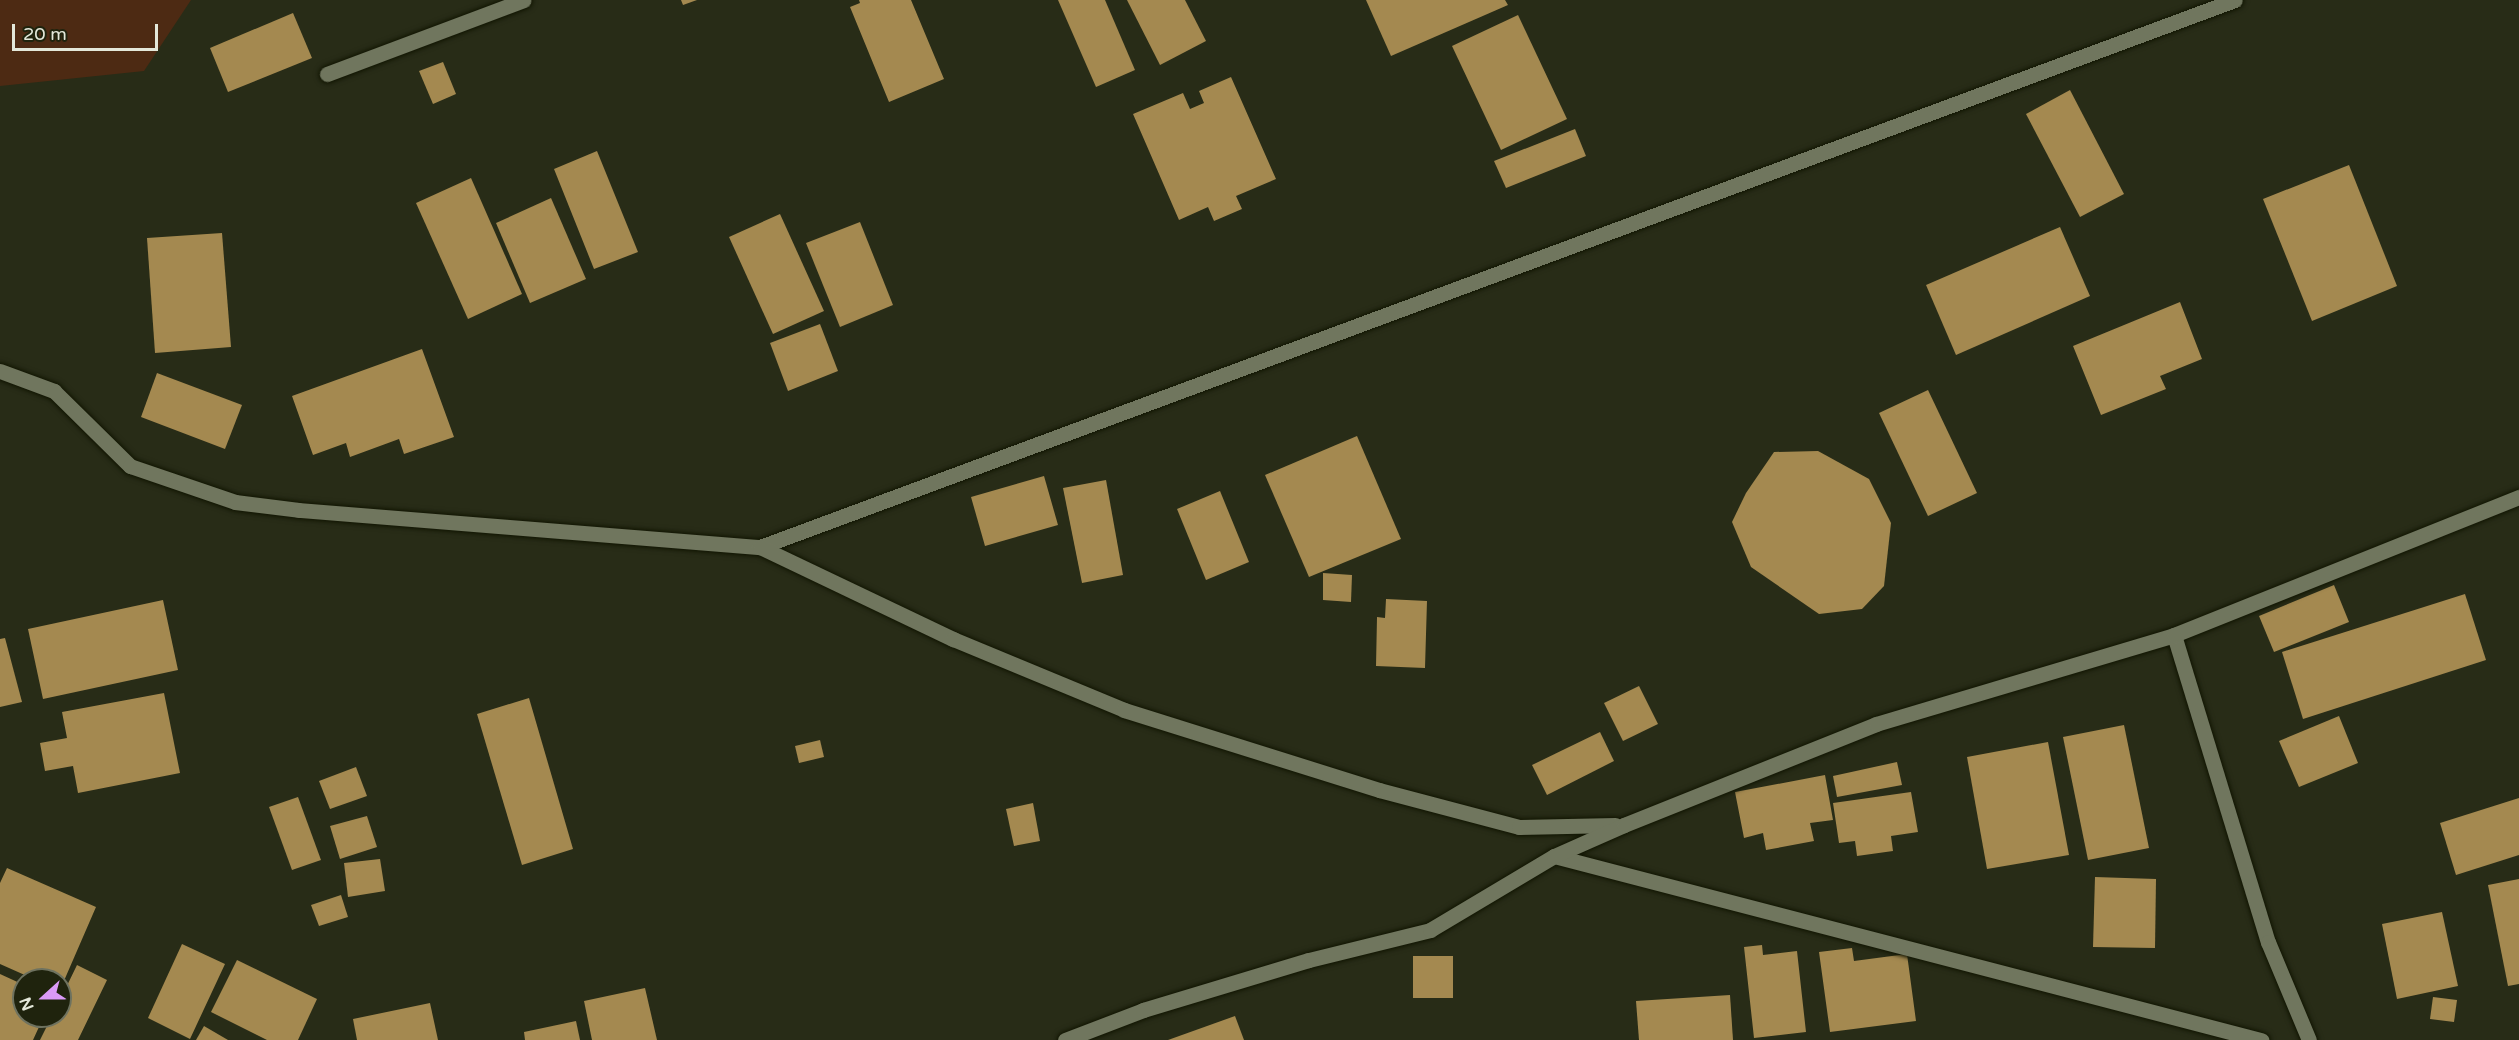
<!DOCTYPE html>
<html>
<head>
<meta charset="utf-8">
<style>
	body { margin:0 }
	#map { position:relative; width:2519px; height:1040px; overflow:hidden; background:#282c17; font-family:"Varela Round",sans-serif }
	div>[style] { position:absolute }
	.green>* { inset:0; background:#4d2a13 }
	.building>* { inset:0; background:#a48950 }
	.roads { filter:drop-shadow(0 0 2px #111502) drop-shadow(0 0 2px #111502) }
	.street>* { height:15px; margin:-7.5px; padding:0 7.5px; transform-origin:7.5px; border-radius:7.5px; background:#70765e }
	span { translate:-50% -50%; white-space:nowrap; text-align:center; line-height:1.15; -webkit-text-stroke:6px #1f230d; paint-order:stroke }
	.north { position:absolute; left:12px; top:968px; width:60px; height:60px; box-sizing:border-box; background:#1f230d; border:2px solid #6e725f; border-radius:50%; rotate:249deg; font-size:16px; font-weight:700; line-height:24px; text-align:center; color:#e4e8da }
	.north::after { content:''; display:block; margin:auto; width:21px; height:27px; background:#da9af6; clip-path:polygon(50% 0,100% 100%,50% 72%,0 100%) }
	.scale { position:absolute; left:12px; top:24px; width:146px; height:27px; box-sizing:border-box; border:3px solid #e4e8da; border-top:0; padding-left:8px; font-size:18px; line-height:21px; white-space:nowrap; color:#e4e8da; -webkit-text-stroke:4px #1f230d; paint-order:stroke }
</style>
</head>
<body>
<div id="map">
	<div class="green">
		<i style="clip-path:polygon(0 0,191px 0,144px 71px,0 86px)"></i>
	</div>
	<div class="building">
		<i style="clip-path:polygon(681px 0,697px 0,683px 5px)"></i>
		<i style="clip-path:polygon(859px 0,911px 0,944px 79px,889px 102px,850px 7px,860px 3px)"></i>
		<i style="clip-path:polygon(1058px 0,1105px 0,1135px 70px,1096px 87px)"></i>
		<i style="clip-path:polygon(1127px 0,1185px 0,1206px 41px,1160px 65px)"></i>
		<i style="clip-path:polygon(1366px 0,1505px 0,1508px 5px,1391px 56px)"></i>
		<i style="clip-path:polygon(293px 13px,312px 58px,228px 92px,210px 48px)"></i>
		<i style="clip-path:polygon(1518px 15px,1567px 119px,1501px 150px,1452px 46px)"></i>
		<i style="clip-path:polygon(443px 62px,456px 94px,433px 104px,419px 71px)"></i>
		<i style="clip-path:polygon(1231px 77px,1276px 179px,1236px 196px,1242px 209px,1214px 221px,1208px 207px,1179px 220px,1133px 114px,1183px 93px,1190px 109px,1204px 103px,1199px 91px)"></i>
		<i style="clip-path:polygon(2070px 90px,2124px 194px,2080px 217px,2026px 114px)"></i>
		<i style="clip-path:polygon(1575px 129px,1586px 156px,1506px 188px,1494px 161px)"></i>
		<i style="clip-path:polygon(597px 151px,638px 252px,594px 269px,554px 169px)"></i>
		<i style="clip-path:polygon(2349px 165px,2397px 286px,2312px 321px,2263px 199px)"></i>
		<i style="clip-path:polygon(471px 178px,522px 294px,468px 319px,416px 203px)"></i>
		<i style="clip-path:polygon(551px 198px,586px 279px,530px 303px,496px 223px)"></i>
		<i style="clip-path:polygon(780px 214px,824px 311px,773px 334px,729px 237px)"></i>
		<i style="clip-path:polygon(860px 222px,893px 305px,840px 327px,806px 243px)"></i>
		<i style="clip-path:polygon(2060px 227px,2090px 296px,1956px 355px,1926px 285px)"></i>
		<i style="clip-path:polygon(222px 233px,231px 347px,155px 353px,147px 238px)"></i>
		<i style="clip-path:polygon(2180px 302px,2202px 359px,2160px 376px,2166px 389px,2101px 415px,2073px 346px)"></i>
		<i style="clip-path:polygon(820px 324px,838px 371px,788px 391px,770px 343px)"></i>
		<i style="clip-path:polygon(422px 349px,454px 437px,404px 454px,399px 439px,350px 457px,346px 443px,313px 455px,292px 396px)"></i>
		<i style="clip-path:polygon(157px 373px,242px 405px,225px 449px,141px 417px)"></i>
		<i style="clip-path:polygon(1928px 390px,1977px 493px,1928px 516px,1879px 413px)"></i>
		<i style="clip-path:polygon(1357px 436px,1401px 539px,1309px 577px,1265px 475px)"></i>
		<i style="clip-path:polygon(1818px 451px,1869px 479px,1891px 523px,1884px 586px,1862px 609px,1819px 614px,1751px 567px,1732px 522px,1746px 493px,1774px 452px)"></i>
		<i style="clip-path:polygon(1044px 476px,1058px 525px,985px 546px,971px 497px)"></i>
		<i style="clip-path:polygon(1106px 480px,1123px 575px,1082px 583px,1063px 488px)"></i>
		<i style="clip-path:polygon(1220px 491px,1249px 562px,1206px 580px,1177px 509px)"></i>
		<i style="clip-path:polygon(1323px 573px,1352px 575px,1351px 602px,1323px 600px)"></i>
		<i style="clip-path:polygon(2334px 585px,2349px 622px,2274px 652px,2259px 616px)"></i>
		<i style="clip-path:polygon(2465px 594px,2486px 660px,2303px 719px,2282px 652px)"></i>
		<i style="clip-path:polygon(1386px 599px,1427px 601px,1425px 668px,1376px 666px,1377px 617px,1385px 618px)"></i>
		<i style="clip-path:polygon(163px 600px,178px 670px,43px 699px,28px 629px)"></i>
		<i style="clip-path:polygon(5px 638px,22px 702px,0 707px,0 639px)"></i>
		<i style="clip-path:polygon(1639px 686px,1658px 724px,1623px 741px,1604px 703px)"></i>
		<i style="clip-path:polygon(164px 693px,180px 773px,78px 793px,73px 766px,45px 771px,40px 743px,67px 738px,62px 712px)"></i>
		<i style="clip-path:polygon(529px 698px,573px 849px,522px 865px,477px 714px)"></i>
		<i style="clip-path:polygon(2339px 716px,2358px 763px,2299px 787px,2279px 741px)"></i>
		<i style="clip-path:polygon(2124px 725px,2149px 848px,2088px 860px,2063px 737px)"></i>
		<i style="clip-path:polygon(1600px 732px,1614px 761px,1547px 795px,1532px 765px)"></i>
		<i style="clip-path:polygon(820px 740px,824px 757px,799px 763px,795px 746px)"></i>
		<i style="clip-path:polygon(2048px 742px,2069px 855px,1987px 869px,1967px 757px)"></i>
		<i style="clip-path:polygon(1897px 762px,1902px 785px,1837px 797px,1833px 776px)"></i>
		<i style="clip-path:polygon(356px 767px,367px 796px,330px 809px,319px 781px)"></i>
		<i style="clip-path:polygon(1825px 775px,1833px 820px,1810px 823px,1814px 841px,1766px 850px,1763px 833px,1744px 838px,1735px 792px)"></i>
		<i style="clip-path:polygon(1911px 792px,1918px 832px,1891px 836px,1893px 851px,1857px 856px,1855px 841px,1839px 843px,1833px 803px)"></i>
		<i style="clip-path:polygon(298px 797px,321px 860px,292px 870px,269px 807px)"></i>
		<i style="clip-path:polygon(2519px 798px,2519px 855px,2456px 875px,2440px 823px)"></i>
		<i style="clip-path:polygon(1033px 803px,1040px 841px,1014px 846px,1006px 809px)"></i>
		<i style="clip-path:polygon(367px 816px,377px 847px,340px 859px,330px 826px)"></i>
		<i style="clip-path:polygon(380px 859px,385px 891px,348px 897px,344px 863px)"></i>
		<i style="clip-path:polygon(7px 868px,96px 907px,60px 990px,60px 980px,36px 980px,0 964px,0 883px)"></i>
		<i style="clip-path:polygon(2095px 877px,2156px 879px,2155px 948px,2093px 947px)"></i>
		<i style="clip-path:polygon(2519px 879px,2519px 984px,2508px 986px,2488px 885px)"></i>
		<i style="clip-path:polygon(341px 895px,348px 917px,319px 926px,311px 905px)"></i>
		<i style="clip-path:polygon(2442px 912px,2458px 986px,2397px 999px,2382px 924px)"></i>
		<i style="clip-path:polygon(182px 944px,225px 964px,190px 1039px,148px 1018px)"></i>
		<i style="clip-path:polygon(1762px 945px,1763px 955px,1797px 951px,1806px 1032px,1754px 1038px,1744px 947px)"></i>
		<i style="clip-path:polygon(1852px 948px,1854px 961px,1907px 954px,1916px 1021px,1830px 1032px,1819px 952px)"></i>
		<i style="clip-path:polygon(1413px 956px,1453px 956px,1453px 998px,1413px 998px)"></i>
		<i style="clip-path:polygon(237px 960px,317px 999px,298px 1040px,267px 1040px,211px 1012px)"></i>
		<i style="clip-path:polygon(77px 965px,107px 980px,78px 1040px,40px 1040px,52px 1016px,60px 1016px,60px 1000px)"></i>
		<i style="clip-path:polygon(0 974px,24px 985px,24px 1016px,44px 1016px,33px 1040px,0 1040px)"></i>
		<i style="clip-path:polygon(645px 988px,657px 1040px,592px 1040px,584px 1001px)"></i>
		<i style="clip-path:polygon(1730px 995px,1733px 1040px,1639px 1040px,1636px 1001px)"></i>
		<i style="clip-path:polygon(2433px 997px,2457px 1000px,2454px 1022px,2430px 1019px)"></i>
		<i style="clip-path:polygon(430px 1003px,438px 1040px,357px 1040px,353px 1019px)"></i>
		<i style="clip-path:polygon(1235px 1016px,1244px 1040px,1168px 1040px)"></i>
		<i style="clip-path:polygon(576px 1021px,580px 1040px,525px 1040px,524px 1032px)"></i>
		<i style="clip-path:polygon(204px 1026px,228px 1040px,196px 1040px)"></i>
	</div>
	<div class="roads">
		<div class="street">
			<i style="left:327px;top:74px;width:210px;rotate:-20.6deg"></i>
			<i style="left:0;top:371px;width:58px;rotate:20.3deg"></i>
			<i style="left:54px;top:391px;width:107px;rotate:44.6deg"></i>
			<i style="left:130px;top:466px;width:111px;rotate:18.9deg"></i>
			<i style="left:235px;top:502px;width:64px;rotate:7.1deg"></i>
			<i style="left:299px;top:510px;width:462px;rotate:4.6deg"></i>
			<i style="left:760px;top:547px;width:1573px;rotate:-20.35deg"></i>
			<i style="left:760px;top:547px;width:214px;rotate:25.5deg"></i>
			<i style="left:953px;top:639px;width:185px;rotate:22.5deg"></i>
			<i style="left:1124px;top:710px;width:267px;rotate:17.4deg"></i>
			<i style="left:1379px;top:790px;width:145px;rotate:14.8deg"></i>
			<i style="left:1519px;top:827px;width:96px;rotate:-1.2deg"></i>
			<i style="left:2174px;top:635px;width:321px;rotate:73deg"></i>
			<i style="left:2268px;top:942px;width:106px;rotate:67.3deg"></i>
			<i style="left:1554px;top:856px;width:731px;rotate:14.59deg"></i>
			<i style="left:1065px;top:1040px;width:84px;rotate:-21deg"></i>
			<i style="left:1143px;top:1010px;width:173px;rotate:-16.8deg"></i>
			<i style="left:1309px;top:960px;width:125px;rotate:-13.9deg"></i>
			<i style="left:1430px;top:930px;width:144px;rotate:-30.8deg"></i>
			<i style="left:1554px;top:856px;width:77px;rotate:-23.9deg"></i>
			<i style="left:1624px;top:825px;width:271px;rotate:-21.8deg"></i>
			<i style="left:1876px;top:724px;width:311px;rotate:-16.6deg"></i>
			<i style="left:2174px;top:635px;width:372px;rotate:-21.8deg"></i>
		</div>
	</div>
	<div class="north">N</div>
	<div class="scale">20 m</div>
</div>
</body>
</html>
